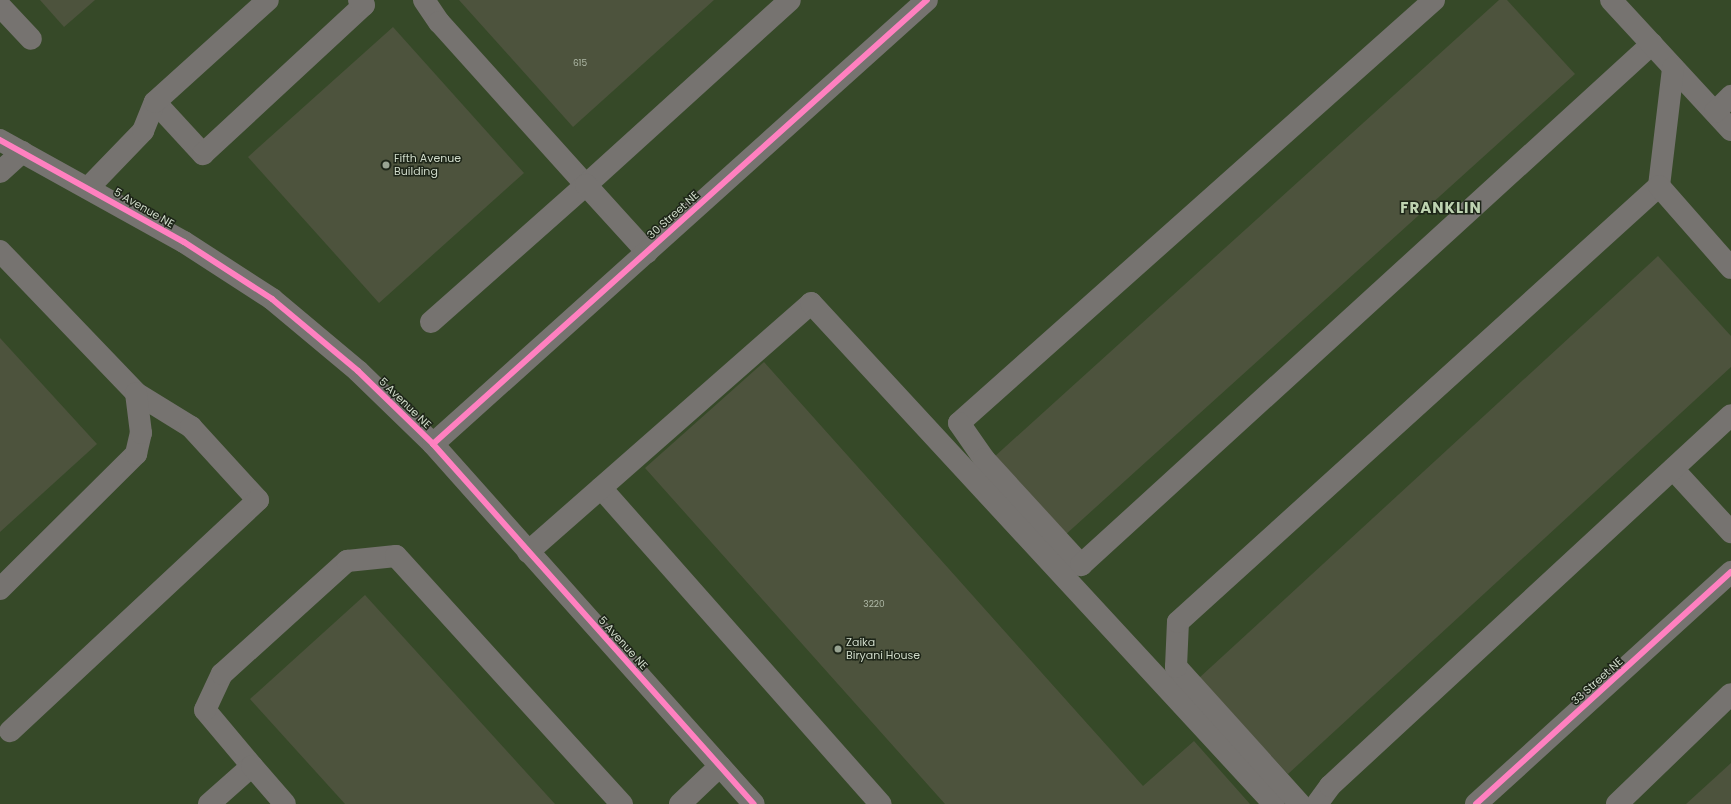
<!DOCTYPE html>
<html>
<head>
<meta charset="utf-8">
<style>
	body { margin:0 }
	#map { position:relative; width:1731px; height:804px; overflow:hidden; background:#313b2a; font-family:Poppins,sans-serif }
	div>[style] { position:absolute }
	.built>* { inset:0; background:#364928 }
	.building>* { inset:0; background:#4d533d }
	.minor>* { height:22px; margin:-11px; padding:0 11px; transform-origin:11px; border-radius:11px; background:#767370 }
	.cycleway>* { height:6px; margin:-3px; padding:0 3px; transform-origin:3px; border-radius:3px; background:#ff80c0 }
	.dots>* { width:11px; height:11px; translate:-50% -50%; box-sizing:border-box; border:2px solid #1d2518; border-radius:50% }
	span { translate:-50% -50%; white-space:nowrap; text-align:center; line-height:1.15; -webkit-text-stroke:3px #1d2518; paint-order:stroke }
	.number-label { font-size:9px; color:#afb9a7 }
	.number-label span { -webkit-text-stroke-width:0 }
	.poi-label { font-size:11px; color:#d0dbca }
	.left { translate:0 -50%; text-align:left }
	.street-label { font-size:11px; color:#d0dbca }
	.district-label { font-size:15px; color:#bed3b1; font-weight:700; letter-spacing:1px }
</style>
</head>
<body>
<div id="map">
	<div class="built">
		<i style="clip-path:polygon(0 0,1731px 0,1731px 804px,0 804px)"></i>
	</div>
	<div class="building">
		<i style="clip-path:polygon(40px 0,95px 0,64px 27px)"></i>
		<i style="clip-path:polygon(459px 0,714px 0,573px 127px)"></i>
		<i style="clip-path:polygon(1499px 0,1507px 0,1575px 74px,1064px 536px,993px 458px)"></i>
		<i style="clip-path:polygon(393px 27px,524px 173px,379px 303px,248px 157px)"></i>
		<i style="clip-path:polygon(1658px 256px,1731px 336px,1731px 367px,1288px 774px,1199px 678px)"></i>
		<i style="clip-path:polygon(0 338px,97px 444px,0 532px)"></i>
		<i style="clip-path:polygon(764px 362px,1143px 786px,1194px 741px,1250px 804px,945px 804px,645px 468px)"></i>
		<i style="clip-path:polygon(365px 595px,555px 804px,345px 804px,250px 699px)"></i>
		<i style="clip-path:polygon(1731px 763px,1731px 804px,1686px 804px)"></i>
	</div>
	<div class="minor">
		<i style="left:424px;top:0;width:27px;rotate:56deg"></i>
		<i style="left:439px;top:22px;width:219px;rotate:48deg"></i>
		<i style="left:586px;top:185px;width:275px;rotate:-42.2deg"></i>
		<i style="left:1434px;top:0;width:636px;rotate:138.31deg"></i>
		<i style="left:959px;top:423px;width:44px;rotate:55.2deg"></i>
		<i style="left:984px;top:459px;width:144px;rotate:47.5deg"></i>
		<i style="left:1081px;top:565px;width:773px;rotate:-42.38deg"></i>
		<i style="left:1611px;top:0;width:177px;rotate:47.3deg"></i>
		<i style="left:0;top:6px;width:45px;rotate:46.8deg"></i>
		<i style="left:155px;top:102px;width:71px;rotate:47.3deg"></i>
		<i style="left:203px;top:154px;width:219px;rotate:-42.8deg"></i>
		<i style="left:364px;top:5px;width:7px;rotate:-135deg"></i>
		<i style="left:1715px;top:112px;width:23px;rotate:-45deg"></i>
		<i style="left:0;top:140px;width:210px;rotate:29deg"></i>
		<i style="left:184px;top:242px;width:105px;rotate:32.9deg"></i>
		<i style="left:272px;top:299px;width:112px;rotate:39.9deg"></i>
		<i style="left:358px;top:371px;width:105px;rotate:44.2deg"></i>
		<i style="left:433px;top:444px;width:482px;rotate:48.3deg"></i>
		<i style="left:0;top:172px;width:30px;rotate:-42deg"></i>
		<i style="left:1659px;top:186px;width:119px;rotate:-83.2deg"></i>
		<i style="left:89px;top:187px;width:78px;rotate:-46deg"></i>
		<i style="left:143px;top:131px;width:31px;rotate:-68deg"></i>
		<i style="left:155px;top:102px;width:152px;rotate:-42.1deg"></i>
		<i style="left:0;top:251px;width:197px;rotate:46.2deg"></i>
		<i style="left:136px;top:393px;width:65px;rotate:31.7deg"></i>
		<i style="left:191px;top:427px;width:99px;rotate:47.5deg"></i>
		<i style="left:258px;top:500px;width:339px;rotate:137deg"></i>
		<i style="left:431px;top:322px;width:207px;rotate:-41.5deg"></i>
		<i style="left:586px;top:185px;width:91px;rotate:47.7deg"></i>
		<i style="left:433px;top:444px;width:664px;rotate:-41.95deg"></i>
		<i style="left:1673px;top:469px;width:86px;rotate:47.4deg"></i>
		<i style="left:601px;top:488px;width:422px;rotate:48.5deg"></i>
		<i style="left:528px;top:552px;width:377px;rotate:-41.3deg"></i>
		<i style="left:811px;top:303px;width:682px;rotate:47.26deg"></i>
		<i style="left:0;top:589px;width:192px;rotate:-44.8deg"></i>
		<i style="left:136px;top:454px;width:22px;rotate:-77deg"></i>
		<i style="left:141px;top:433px;width:40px;rotate:-97.1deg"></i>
		<i style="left:252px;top:766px;width:73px;rotate:-130deg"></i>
		<i style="left:205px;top:710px;width:40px;rotate:-65deg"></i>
		<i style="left:222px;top:674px;width:169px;rotate:-42.1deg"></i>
		<i style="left:347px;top:561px;width:49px;rotate:-5.8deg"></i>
		<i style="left:396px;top:556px;width:336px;rotate:47.7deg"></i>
		<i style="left:209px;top:804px;width:57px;rotate:-41.5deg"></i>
		<i style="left:252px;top:766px;width:50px;rotate:49deg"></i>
		<i style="left:680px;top:804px;width:55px;rotate:-43.5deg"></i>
		<i style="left:1300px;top:804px;width:185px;rotate:-132.1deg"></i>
		<i style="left:1176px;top:667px;width:45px;rotate:-87.5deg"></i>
		<i style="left:1178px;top:622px;width:649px;rotate:-42.19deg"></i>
		<i style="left:1659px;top:186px;width:109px;rotate:48.7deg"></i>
		<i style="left:1317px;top:804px;width:22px;rotate:-54deg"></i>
		<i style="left:1330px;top:786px;width:546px;rotate:-42.77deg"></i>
		<i style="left:1476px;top:804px;width:345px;rotate:-42.3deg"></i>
		<i style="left:1617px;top:804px;width:158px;rotate:-44deg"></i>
	</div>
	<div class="cycleway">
		<i style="left:0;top:140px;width:210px;rotate:29deg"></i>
		<i style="left:184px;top:242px;width:105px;rotate:32.9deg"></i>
		<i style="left:272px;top:299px;width:112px;rotate:39.9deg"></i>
		<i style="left:358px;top:371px;width:105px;rotate:44.2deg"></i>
		<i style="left:433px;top:444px;width:482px;rotate:48.3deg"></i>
		<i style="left:433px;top:444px;width:664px;rotate:-41.95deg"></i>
		<i style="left:1476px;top:804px;width:345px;rotate:-42.3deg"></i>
	</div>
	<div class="dots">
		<i style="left:386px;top:165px;background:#98a392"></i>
		<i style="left:838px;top:649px;background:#98a392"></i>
	</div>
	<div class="number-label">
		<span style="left:580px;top:63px">615</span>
		<span style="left:874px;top:604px">3220</span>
	</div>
	<div class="poi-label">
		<span class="left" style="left:394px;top:165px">Fifth Avenue<br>Building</span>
		<span class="left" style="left:846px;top:649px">Zaika<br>Biryani House</span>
	</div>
	<div class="street-label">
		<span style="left:144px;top:208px;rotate:30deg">5 Avenue NE</span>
		<span style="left:673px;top:215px;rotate:-42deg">30 Street NE</span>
		<span style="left:405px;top:403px;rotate:44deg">5 Avenue NE</span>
		<span style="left:623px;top:643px;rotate:48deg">5 Avenue NE</span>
		<span style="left:1597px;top:681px;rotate:-42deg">33 Street NE</span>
	</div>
	<div class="district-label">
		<span style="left:1441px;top:208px">FRANKLIN</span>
	</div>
</div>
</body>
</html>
